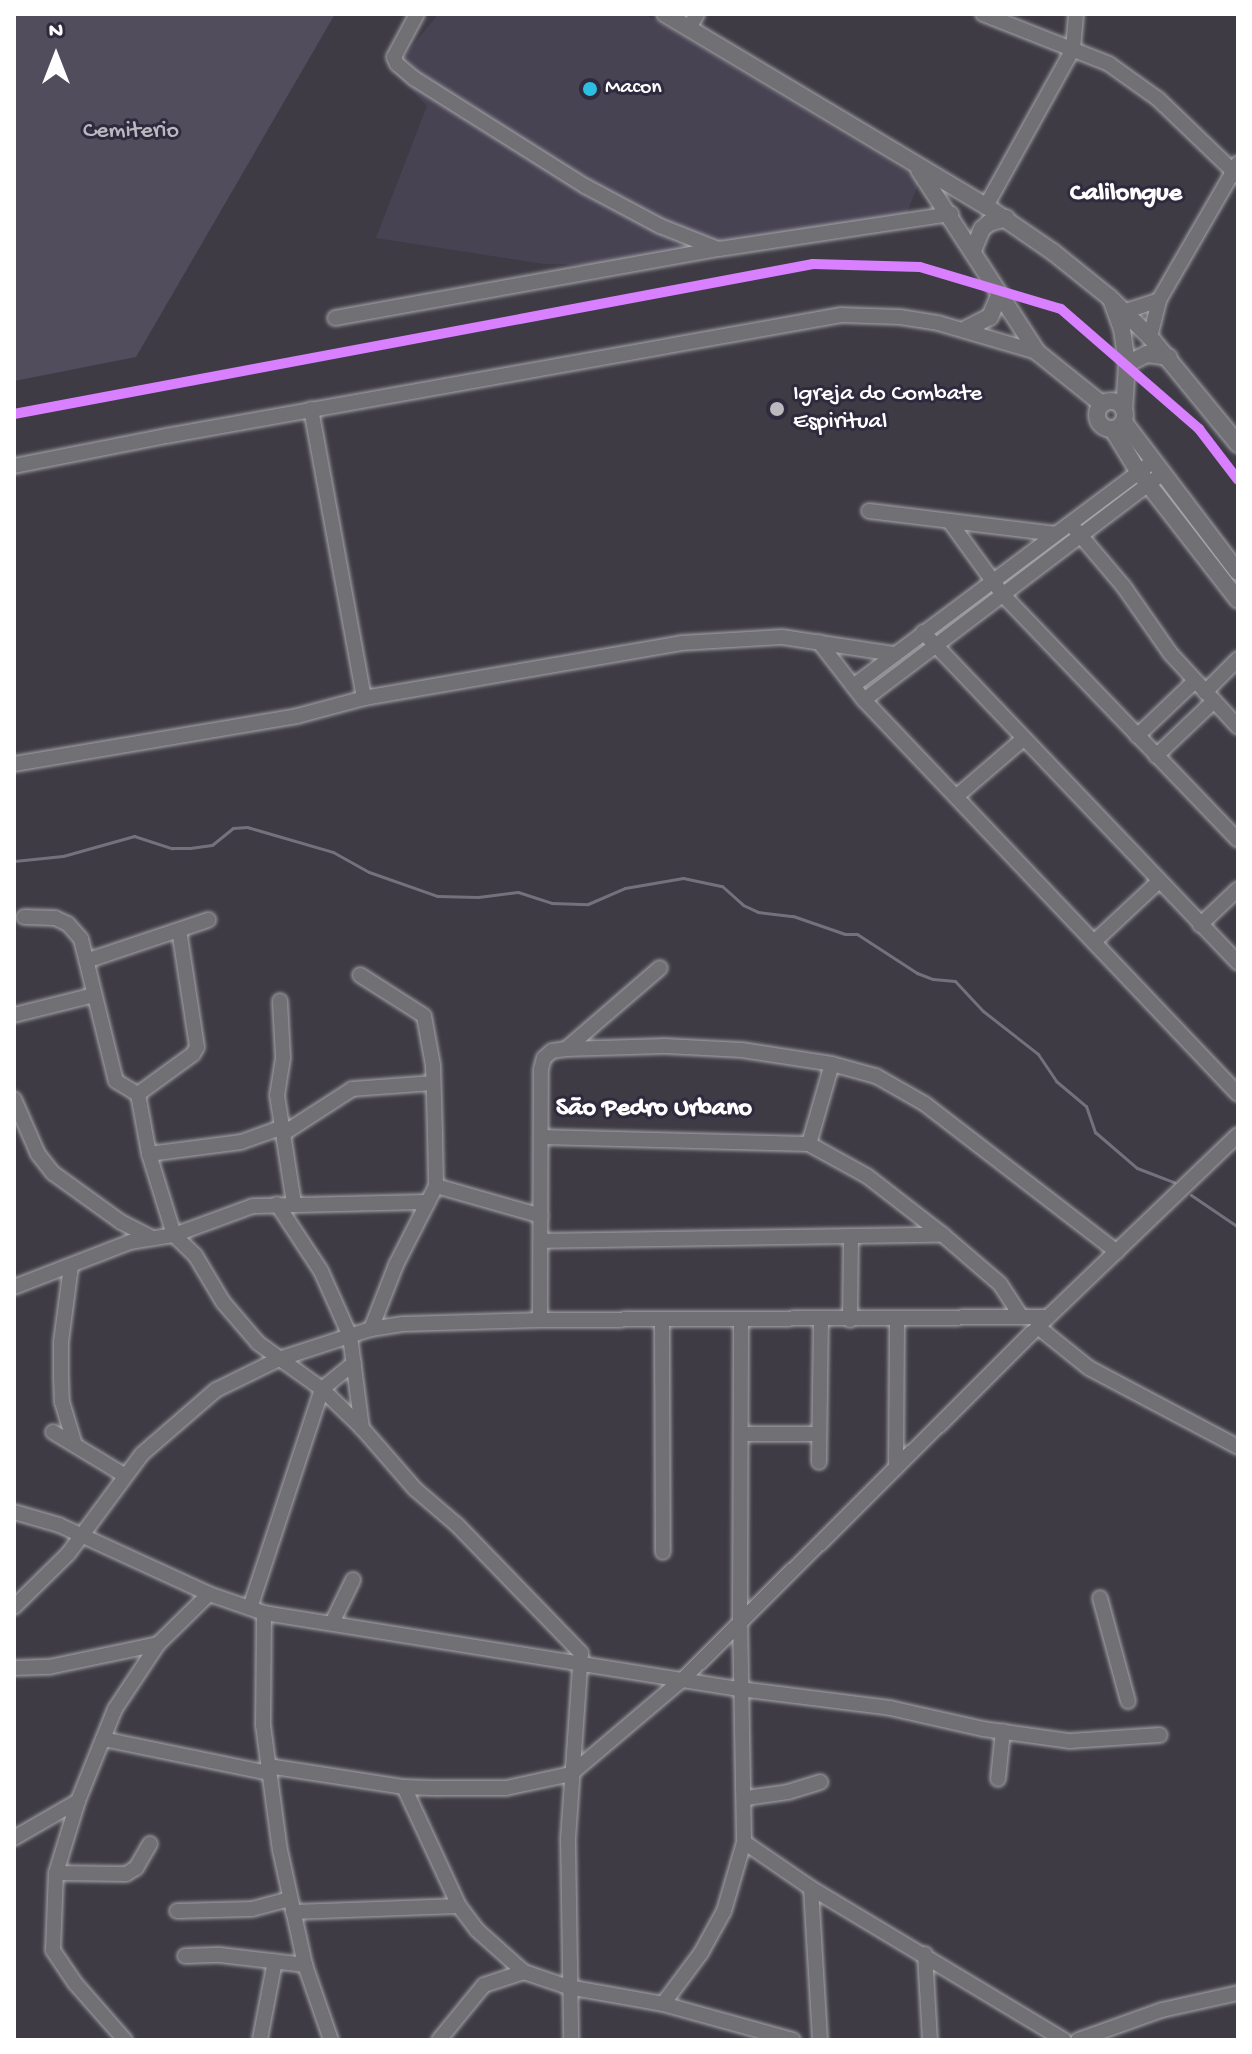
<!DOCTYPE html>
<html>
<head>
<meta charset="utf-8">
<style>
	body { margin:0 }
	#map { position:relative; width:1252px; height:2054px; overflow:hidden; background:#3e3b45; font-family:"Gochi Hand",sans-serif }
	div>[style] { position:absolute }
	.built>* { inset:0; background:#484353 }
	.green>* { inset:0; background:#524d5c }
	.stream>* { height:3px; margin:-1.5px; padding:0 1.5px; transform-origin:1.5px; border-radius:1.5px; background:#74717d }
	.roads { filter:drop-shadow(0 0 2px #a8a7ab) drop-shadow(0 0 2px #a8a7ab) }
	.minor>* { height:14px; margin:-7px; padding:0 7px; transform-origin:7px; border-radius:7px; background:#717074 }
	.major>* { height:16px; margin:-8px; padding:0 8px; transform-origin:8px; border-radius:8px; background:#717074 }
	.major>.ring { margin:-8px; padding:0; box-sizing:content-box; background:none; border:16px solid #717074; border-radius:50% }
	.rail-1>* { height:10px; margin:-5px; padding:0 5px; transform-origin:5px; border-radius:5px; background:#d880ff }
	.dots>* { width:22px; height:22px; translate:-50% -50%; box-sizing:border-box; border:4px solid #2f2a3d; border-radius:50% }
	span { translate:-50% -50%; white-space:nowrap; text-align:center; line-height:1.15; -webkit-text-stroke:6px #2f2a3d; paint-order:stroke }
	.bus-label { font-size:22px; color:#fff }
	.left { translate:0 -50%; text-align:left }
	.park-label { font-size:24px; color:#bbb9bf }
	.poi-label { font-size:24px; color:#fff }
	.neighbourhood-label { font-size:26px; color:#fff; font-weight:700 }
	.frame { position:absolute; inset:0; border:16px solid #fff; pointer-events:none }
	.north { position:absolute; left:16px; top:16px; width:80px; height:80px; -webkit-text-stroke:6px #2f2a3d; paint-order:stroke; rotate:0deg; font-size:22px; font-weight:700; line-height:32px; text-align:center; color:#fff }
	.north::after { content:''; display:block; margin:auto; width:28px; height:36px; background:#fff; clip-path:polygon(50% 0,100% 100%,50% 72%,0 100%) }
</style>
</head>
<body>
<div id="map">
	<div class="built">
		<i style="clip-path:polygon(438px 14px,645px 14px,920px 180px,906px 215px,601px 265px,544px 264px,376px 238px,427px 106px,393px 71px)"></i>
	</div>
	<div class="green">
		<i style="clip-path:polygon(14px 14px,335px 14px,136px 357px,14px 381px)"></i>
	</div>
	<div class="stream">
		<i style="left:14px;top:861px;width:49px;rotate:-5.8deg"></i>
		<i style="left:63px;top:856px;width:74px;rotate:-15.7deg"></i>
		<i style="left:134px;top:836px;width:40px;rotate:18deg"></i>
		<i style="left:172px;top:848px;width:18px"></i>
		<i style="left:190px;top:848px;width:22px;rotate:-8deg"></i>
		<i style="left:212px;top:845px;width:27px;rotate:-39deg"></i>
		<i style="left:233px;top:828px;width:14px;rotate:-4deg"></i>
		<i style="left:247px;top:827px;width:90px;rotate:16.2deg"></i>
		<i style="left:333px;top:852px;width:41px;rotate:29.1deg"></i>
		<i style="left:369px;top:872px;width:72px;rotate:19.4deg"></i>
		<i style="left:437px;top:896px;width:41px;rotate:1.4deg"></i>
		<i style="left:478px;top:897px;width:40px;rotate:-7.1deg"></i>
		<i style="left:518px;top:892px;width:36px;rotate:18deg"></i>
		<i style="left:552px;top:903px;width:36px;rotate:2deg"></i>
		<i style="left:588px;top:904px;width:40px;rotate:-23.4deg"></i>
		<i style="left:625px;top:888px;width:59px;rotate:-9.8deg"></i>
		<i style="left:683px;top:878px;width:40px;rotate:12deg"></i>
		<i style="left:722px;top:886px;width:28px;rotate:42deg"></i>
		<i style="left:743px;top:905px;width:17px;rotate:25deg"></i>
		<i style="left:758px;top:912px;width:35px;rotate:7deg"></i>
		<i style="left:793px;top:916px;width:55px;rotate:19.1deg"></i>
		<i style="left:845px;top:934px;width:12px"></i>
		<i style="left:857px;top:934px;width:72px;rotate:33deg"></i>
		<i style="left:917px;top:973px;width:17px;rotate:21deg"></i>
		<i style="left:933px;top:979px;width:22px;rotate:5deg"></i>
		<i style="left:955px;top:981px;width:41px;rotate:47deg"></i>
		<i style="left:983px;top:1011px;width:70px;rotate:38deg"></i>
		<i style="left:1038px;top:1054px;width:32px;rotate:56deg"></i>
		<i style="left:1056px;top:1081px;width:39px;rotate:40deg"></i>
		<i style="left:1086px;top:1106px;width:28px;rotate:71deg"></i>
		<i style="left:1095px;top:1132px;width:55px;rotate:40.6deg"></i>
		<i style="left:1137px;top:1168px;width:40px;rotate:21deg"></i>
		<i style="left:1191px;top:1195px;width:57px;rotate:34.2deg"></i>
	</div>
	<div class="roads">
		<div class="minor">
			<i style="left:417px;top:14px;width:49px;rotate:118.1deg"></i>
			<i style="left:394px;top:57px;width:8px;rotate:67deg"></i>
			<i style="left:397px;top:64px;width:23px;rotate:40deg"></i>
			<i style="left:415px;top:79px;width:201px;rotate:32.2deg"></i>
			<i style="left:585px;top:186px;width:85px;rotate:28.1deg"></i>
			<i style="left:660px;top:226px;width:62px;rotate:21.6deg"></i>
			<i style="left:983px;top:14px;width:136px;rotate:21.6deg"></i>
			<i style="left:1109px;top:64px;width:60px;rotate:35.5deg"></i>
			<i style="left:1158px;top:99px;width:111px;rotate:43.9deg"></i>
			<i style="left:689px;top:28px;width:16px;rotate:-60deg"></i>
			<i style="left:986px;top:206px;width:179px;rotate:-61deg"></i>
			<i style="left:1073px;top:49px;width:35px;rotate:-85deg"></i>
			<i style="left:1126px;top:311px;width:35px;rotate:-18deg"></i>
			<i style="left:335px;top:318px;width:390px;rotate:-10.2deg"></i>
			<i style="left:719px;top:249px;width:235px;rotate:-8.6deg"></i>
			<i style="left:1150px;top:337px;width:38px;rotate:-76deg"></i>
			<i style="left:1159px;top:300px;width:158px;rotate:-60deg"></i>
			<i style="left:311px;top:409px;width:294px;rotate:79.6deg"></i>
			<i style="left:14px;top:466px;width:155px;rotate:-11.2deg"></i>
			<i style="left:166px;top:436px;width:686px;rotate:-10.16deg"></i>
			<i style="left:841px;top:315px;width:59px;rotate:1.9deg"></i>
			<i style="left:900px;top:317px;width:38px;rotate:9deg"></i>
			<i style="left:938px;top:323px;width:103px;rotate:16.3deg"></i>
			<i style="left:869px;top:511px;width:187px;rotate:7deg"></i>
			<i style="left:950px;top:522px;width:90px;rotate:54deg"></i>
			<i style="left:1003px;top:595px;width:339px;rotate:46.2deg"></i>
			<i style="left:1075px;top:529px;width:76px;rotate:49.8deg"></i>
			<i style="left:1124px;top:587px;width:80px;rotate:55.1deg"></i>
			<i style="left:1170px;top:653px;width:100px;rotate:47.4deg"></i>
			<i style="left:923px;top:632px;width:457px;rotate:46.4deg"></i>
			<i style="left:819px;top:642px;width:73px;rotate:52.2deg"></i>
			<i style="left:864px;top:700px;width:543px;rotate:46.49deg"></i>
			<i style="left:853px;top:686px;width:367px;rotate:-36.8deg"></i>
			<i style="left:1205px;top:692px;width:47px;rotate:-45deg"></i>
			<i style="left:864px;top:700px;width:368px;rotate:-37.2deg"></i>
			<i style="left:1137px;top:736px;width:80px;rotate:-43.5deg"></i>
			<i style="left:1156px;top:756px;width:80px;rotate:-43.5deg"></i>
			<i style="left:14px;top:764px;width:287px;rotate:-9.6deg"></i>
			<i style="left:297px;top:716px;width:69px;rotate:-15deg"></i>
			<i style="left:364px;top:698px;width:322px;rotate:-9.8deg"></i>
			<i style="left:681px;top:643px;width:101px;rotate:-3.4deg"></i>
			<i style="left:782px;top:637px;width:113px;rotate:8.6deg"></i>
			<i style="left:957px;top:796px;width:86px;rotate:-40.7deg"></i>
			<i style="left:24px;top:917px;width:31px;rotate:2deg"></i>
			<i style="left:55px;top:918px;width:14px;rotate:25deg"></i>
			<i style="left:68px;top:924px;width:20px;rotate:49deg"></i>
			<i style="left:81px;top:939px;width:146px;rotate:76.2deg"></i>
			<i style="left:116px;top:1081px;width:26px;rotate:31deg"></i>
			<i style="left:138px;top:1094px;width:61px;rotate:79.6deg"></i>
			<i style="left:149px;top:1154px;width:85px;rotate:72.8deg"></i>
			<i style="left:174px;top:1235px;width:29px;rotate:44deg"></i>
			<i style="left:195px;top:1255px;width:55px;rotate:59.2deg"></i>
			<i style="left:223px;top:1302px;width:54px;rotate:49.5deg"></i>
			<i style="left:258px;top:1343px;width:79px;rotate:35.7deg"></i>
			<i style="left:322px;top:1389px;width:56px;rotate:44.3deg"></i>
			<i style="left:362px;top:1428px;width:81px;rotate:49deg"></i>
			<i style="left:415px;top:1489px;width:55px;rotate:40.6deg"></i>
			<i style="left:457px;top:1525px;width:178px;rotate:45.9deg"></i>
			<i style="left:581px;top:1653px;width:185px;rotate:94deg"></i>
			<i style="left:568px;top:1838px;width:202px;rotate:89.1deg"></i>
			<i style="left:1200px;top:925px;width:52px;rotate:-43.5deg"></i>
			<i style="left:1095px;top:941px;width:86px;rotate:-43.1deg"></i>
			<i style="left:89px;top:960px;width:126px;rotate:-18.6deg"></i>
			<i style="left:360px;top:975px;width:76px;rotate:32.6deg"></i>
			<i style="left:424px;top:1016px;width:50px;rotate:79.6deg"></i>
			<i style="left:433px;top:1065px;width:68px;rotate:88.3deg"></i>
			<i style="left:435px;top:1133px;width:53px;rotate:88.9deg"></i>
			<i style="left:436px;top:1186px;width:89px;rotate:116.9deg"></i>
			<i style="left:396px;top:1265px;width:69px;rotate:111.3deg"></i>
			<i style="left:280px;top:1001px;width:57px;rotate:87deg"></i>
			<i style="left:283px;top:1058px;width:37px;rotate:99deg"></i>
			<i style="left:277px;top:1095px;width:110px;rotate:81.1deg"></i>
			<i style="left:14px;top:1015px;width:82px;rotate:-14deg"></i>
			<i style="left:566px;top:1049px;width:124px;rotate:-40.8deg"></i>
			<i style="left:138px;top:1094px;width:68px;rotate:-36deg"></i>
			<i style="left:193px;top:1054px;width:8px;rotate:-60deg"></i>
			<i style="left:197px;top:1047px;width:118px;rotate:-98.7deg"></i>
			<i style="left:14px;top:1099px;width:60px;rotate:66.4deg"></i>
			<i style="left:38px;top:1154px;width:24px;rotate:52deg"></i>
			<i style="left:53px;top:1173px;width:84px;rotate:35.8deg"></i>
			<i style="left:121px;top:1222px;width:35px;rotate:27deg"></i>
			<i style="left:284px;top:1133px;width:81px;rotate:-32.9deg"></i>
			<i style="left:352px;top:1089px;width:81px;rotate:-4.2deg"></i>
			<i style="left:541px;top:1137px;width:268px;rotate:1.5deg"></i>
			<i style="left:809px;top:1144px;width:66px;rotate:28.9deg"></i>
			<i style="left:867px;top:1176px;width:96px;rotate:37.8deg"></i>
			<i style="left:943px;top:1235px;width:75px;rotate:40.7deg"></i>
			<i style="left:1000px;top:1284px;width:38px;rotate:57deg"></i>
			<i style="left:809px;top:1144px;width:83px;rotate:-74deg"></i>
			<i style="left:149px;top:1154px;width:93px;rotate:-7.4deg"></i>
			<i style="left:241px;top:1142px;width:45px;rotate:-19.7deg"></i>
			<i style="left:436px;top:1186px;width:109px;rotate:15.9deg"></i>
			<i style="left:277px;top:1204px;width:80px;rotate:56.7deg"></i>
			<i style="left:321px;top:1271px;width:71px;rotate:66deg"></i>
			<i style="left:350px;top:1336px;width:93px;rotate:82.6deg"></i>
			<i style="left:541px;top:1241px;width:402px;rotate:-0.9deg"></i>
			<i style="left:71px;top:1266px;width:77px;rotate:97.5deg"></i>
			<i style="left:61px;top:1342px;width:35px;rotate:90deg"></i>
			<i style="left:61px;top:1377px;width:25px;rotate:88deg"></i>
			<i style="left:62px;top:1402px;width:45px;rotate:73.2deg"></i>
			<i style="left:14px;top:1287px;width:124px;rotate:-21.2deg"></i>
			<i style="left:130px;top:1242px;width:45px;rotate:-9deg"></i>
			<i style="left:174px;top:1235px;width:84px;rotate:-20.2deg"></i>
			<i style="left:253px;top:1206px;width:175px;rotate:-1.3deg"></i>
			<i style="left:540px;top:1320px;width:251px;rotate:-89.8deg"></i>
			<i style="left:541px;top:1069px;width:11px;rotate:-75deg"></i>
			<i style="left:544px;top:1058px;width:11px;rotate:-41deg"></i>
			<i style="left:552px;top:1051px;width:14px;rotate:-8deg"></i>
			<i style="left:566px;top:1049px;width:99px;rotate:-1.7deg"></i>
			<i style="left:665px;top:1046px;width:77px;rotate:3deg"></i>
			<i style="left:742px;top:1050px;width:91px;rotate:8.8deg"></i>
			<i style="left:832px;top:1064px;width:46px;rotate:15.3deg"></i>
			<i style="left:876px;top:1076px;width:56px;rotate:29.7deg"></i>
			<i style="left:925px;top:1104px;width:242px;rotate:37.6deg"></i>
			<i style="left:662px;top:1320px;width:232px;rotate:89.8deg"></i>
			<i style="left:850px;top:1320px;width:84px;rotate:-89.3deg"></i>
			<i style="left:1038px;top:1327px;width:65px;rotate:38.8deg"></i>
			<i style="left:1089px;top:1368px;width:169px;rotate:27.9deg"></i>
			<i style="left:53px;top:1432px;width:83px;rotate:31.2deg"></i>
			<i style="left:741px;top:1434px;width:78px"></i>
			<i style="left:819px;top:1462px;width:141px;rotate:-89.2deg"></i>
			<i style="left:896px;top:1468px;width:149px;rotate:-89.6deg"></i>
			<i style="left:14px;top:1512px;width:47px;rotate:16.1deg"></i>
			<i style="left:59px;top:1525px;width:165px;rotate:24.7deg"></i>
			<i style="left:209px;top:1594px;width:58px;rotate:19.1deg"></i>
			<i style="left:264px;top:1613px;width:482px;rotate:9.1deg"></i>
			<i style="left:740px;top:1689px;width:151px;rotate:7.2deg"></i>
			<i style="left:890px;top:1708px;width:95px;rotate:12.7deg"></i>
			<i style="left:983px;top:1729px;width:88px;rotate:7.9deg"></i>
			<i style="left:1070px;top:1741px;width:90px;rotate:-3.8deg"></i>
			<i style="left:1100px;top:1598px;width:107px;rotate:74.8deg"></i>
			<i style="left:14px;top:1607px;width:76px;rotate:-44.5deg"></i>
			<i style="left:68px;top:1554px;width:124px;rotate:-53.5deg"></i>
			<i style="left:142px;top:1454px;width:98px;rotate:-40.9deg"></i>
			<i style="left:216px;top:1390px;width:70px;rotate:-26.2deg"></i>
			<i style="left:279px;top:1359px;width:97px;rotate:-18.1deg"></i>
			<i style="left:371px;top:1329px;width:32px;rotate:-9deg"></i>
			<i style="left:403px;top:1324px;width:137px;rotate:-1.7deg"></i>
			<i style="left:540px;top:1320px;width:508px;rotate:-0.34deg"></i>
			<i style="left:250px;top:1608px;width:231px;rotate:-71.8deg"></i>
			<i style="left:322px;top:1389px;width:41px;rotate:-39.1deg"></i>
			<i style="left:264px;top:1613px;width:112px;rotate:90.5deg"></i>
			<i style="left:263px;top:1725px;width:126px;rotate:82.3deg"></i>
			<i style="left:280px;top:1850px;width:118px;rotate:77.7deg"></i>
			<i style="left:305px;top:1965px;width:79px;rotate:70.9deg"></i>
			<i style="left:332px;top:1623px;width:48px;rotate:-64deg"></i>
			<i style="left:14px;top:1668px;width:35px;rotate:-2deg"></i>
			<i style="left:49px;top:1667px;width:111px;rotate:-11.9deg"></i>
			<i style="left:103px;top:1739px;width:169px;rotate:11.6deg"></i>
			<i style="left:268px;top:1766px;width:138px;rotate:8.8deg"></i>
			<i style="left:404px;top:1787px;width:36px;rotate:2deg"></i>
			<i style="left:440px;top:1788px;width:66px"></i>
			<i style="left:506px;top:1788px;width:66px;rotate:-12.2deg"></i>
			<i style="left:571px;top:1774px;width:147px;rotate:-40.3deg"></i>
			<i style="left:683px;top:1679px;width:514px;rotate:-44.76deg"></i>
			<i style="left:1048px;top:1317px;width:263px;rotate:-43.8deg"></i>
			<i style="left:998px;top:1779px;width:48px;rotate:-84.1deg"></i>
			<i style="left:404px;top:1787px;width:131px;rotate:65.2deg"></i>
			<i style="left:459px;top:1906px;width:30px;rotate:53deg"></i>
			<i style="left:477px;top:1930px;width:63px;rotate:41.8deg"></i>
			<i style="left:524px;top:1972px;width:46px;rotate:18.8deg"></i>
			<i style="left:568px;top:1987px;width:97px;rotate:10.1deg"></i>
			<i style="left:663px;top:2004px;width:135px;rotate:15.5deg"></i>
			<i style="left:746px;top:1798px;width:42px;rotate:-8.1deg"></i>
			<i style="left:788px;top:1792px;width:34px;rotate:-17deg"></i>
			<i style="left:14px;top:1838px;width:74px;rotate:-30deg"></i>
			<i style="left:744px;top:1842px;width:81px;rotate:34.5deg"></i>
			<i style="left:811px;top:1888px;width:295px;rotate:31deg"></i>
			<i style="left:56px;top:1873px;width:70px;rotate:0.8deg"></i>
			<i style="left:126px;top:1874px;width:12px;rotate:-31deg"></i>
			<i style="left:136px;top:1868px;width:28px;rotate:-60deg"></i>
			<i style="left:811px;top:1888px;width:152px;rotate:86.6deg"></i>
			<i style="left:177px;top:1911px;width:75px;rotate:-1.5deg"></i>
			<i style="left:252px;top:1909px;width:38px;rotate:-15deg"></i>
			<i style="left:293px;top:1912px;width:166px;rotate:-2.1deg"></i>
			<i style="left:925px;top:1954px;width:86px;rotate:86.7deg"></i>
			<i style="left:185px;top:1956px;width:35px;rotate:-2deg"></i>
			<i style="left:220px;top:1955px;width:86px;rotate:6.7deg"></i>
			<i style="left:663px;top:2004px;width:64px;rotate:-53.3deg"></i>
			<i style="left:701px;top:1953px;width:48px;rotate:-61.3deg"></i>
			<i style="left:724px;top:1911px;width:72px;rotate:-73.8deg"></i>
			<i style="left:744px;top:1842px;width:220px;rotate:-91deg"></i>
			<i style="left:740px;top:1622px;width:303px;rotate:-89.8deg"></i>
			<i style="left:260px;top:2039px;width:79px;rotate:-79.1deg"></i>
			<i style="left:125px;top:2040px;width:76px;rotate:-131.3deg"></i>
			<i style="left:75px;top:1983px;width:40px;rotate:-124deg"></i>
			<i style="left:53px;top:1950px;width:77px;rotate:-87.8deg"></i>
			<i style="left:56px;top:1873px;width:75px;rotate:-73deg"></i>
			<i style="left:78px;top:1801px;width:99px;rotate:-68.1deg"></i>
			<i style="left:115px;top:1709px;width:78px;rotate:-56.5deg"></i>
			<i style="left:158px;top:1644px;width:71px;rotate:-44.4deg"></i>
			<i style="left:439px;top:2040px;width:71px;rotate:-50.7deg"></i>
			<i style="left:484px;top:1985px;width:42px;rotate:-18deg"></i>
			<i style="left:1078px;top:2040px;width:89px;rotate:-19.7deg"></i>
			<i style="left:1162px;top:2010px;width:78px;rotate:-12.6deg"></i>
		</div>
		<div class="major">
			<i style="left:665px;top:14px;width:374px;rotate:30.9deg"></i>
			<i style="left:986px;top:206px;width:81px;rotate:34.5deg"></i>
			<i style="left:1053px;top:252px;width:72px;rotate:38.8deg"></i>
			<i style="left:1109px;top:297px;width:57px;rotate:44.3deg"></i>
			<i style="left:1150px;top:337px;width:139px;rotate:50.6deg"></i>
			<i style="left:919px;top:170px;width:217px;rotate:57deg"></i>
			<i style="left:1037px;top:352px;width:83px;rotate:38.7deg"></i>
			<i style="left:973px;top:251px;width:24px;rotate:-68deg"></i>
			<i style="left:982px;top:229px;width:9px;rotate:-41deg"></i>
			<i style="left:989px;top:223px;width:18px;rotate:-16deg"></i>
			<i style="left:1112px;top:302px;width:29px;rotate:70deg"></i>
			<i style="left:1122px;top:329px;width:35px;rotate:82deg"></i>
			<i style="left:1127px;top:364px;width:46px;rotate:93.7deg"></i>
			<i style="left:966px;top:329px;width:27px;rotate:-27deg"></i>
			<i style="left:990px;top:317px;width:23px;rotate:-67deg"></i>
			<i style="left:1127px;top:364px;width:22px;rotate:-27deg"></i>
			<i style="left:1147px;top:354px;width:22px;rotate:8deg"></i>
			<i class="ring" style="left:1097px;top:401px;width:12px;height:12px"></i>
			<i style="left:1124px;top:422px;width:188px;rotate:52.8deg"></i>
			<i style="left:1113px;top:430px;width:48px;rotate:58.6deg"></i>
			<i style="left:1138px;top:471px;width:163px;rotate:52.2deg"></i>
		</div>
	</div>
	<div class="rail-1">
		<i style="left:14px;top:414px;width:813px;rotate:-10.63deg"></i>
		<i style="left:813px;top:264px;width:107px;rotate:1.6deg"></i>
		<i style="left:920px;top:267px;width:147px;rotate:16.6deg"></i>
		<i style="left:1061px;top:309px;width:183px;rotate:41deg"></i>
		<i style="left:1199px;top:429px;width:64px;rotate:52.6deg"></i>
	</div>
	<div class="dots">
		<i style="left:590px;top:89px;background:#2dbfdf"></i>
		<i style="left:777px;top:409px;background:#bbbabe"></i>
	</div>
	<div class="bus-label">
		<span class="left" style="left:605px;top:89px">Macon</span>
	</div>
	<div class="park-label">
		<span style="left:131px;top:132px">Cemiterio</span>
	</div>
	<div class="poi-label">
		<span class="left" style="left:793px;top:409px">Igreja do Combate<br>Espiritual</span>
	</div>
	<div class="neighbourhood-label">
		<span style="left:1126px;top:195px">Calilongue</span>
		<span style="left:654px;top:1110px">São Pedro Urbano</span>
	</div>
	<div class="frame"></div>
	<div class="north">N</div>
</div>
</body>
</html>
